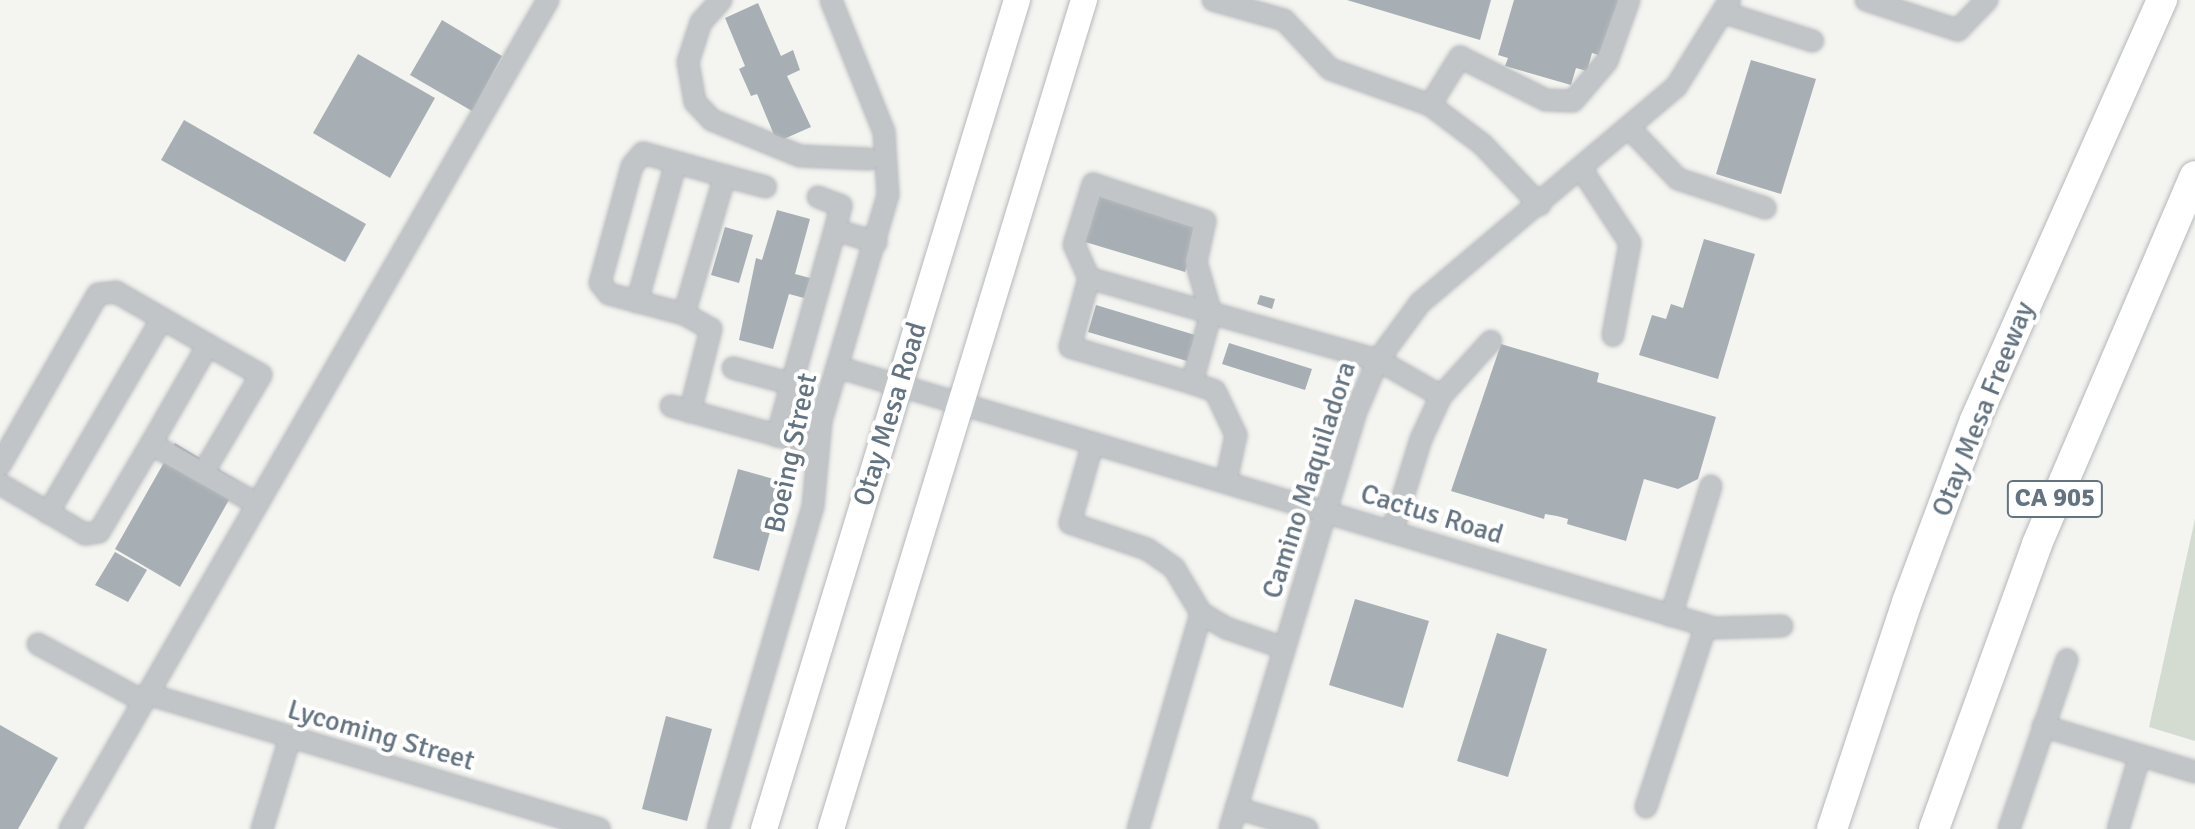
<!DOCTYPE html>
<html>
<head>
<meta charset="utf-8">
<style>
	body { margin:0 }
	#map { position:relative; width:2195px; height:829px; overflow:hidden; background:#f4f4f0; font-family:Signika,sans-serif }
	div>[style] { position:absolute }
	.green>* { inset:0; background:#d4dbd1 }
	.building>* { inset:0; background:#a7afb4 }
	.roads { filter:drop-shadow(0 0 2px #b4b8bc) drop-shadow(0 0 2px #b4b8bc) }
	.minor>* { height:20px; margin:-10px; padding:0 10px; transform-origin:10px; border-radius:10px; background:#c1c5c8 }
	.major>* { height:26px; margin:-13px; padding:0 13px; transform-origin:13px; border-radius:13px; background:#fff }
	.highway>* { height:30px; margin:-15px; padding:0 15px; transform-origin:15px; border-radius:15px; background:#fff }
	span { translate:-50% -50%; white-space:nowrap; text-align:center; line-height:1.15; -webkit-text-stroke:8px #fff; paint-order:stroke }
	.shield-label span { padding:2px 6px; background:#fff; border:2px solid; border-radius:6px; -webkit-text-stroke-width:0 }
	.shield-label { font-size:26px; color:#637381; font-weight:700 }
	.street-label { font-size:28px; color:#637381 }
</style>
</head>
<body>
<div id="map">
	<div class="green">
		<i style="clip-path:polygon(2195px 519px,2195px 741px,2149px 727px)"></i>
	</div>
	<div class="building">
		<i style="clip-path:polygon(1347px 0,1491px 0,1480px 40px)"></i>
		<i style="clip-path:polygon(1514px 0,1618px 0,1602px 56px,1592px 53px,1587px 71px,1576px 68px,1571px 85px,1505px 66px,1508px 58px,1498px 55px)"></i>
		<i style="clip-path:polygon(758px 3px,781px 56px,793px 50px,800px 70px,787px 76px,811px 127px,777px 142px,757px 94px,751px 96px,739px 69px,745px 66px,725px 18px)"></i>
		<i style="clip-path:polygon(442px 20px,502px 56px,472px 111px,410px 75px)"></i>
		<i style="clip-path:polygon(358px 54px,435px 98px,390px 178px,313px 133px)"></i>
		<i style="clip-path:polygon(1751px 60px,1816px 79px,1781px 194px,1716px 174px)"></i>
		<i style="clip-path:polygon(184px 120px,366px 224px,345px 262px,161px 160px)"></i>
		<i style="clip-path:polygon(1098px 190px,1200px 222px,1185px 272px,1082px 241px)"></i>
		<i style="clip-path:polygon(777px 210px,810px 219px,795px 274px,810px 278px,804px 298px,789px 294px,773px 349px,739px 340px,756px 258px,762px 260px)"></i>
		<i style="clip-path:polygon(725px 227px,753px 235px,739px 283px,711px 275px)"></i>
		<i style="clip-path:polygon(1704px 239px,1755px 254px,1718px 379px,1639px 355px,1652px 315px,1666px 319px,1671px 304px,1683px 308px)"></i>
		<i style="clip-path:polygon(1260px 295px,1275px 299px,1272px 309px,1257px 304px)"></i>
		<i style="clip-path:polygon(1096px 305px,1195px 335px,1187px 361px,1088px 332px)"></i>
		<i style="clip-path:polygon(1229px 343px,1312px 369px,1305px 390px,1222px 364px)"></i>
		<i style="clip-path:polygon(1501px 344px,1599px 373px,1597px 382px,1716px 417px,1698px 479px,1678px 489px,1644px 479px,1626px 541px,1567px 524px,1568px 519px,1557px 516px,1545px 514px,1544px 519px,1451px 491px)"></i>
		<i style="clip-path:polygon(175px 443px,239px 482px,180px 587px,115px 549px)"></i>
		<i style="clip-path:polygon(738px 469px,784px 482px,759px 571px,713px 558px)"></i>
		<i style="clip-path:polygon(115px 552px,147px 570px,128px 602px,95px 585px)"></i>
		<i style="clip-path:polygon(1355px 599px,1429px 621px,1403px 708px,1329px 685px)"></i>
		<i style="clip-path:polygon(1497px 633px,1547px 649px,1508px 777px,1457px 761px)"></i>
		<i style="clip-path:polygon(666px 716px,712px 729px,687px 821px,642px 809px)"></i>
		<i style="clip-path:polygon(0 725px,58px 758px,18px 829px,0 829px)"></i>
	</div>
	<div class="roads">
		<div class="minor">
			<i style="left:721px;top:0;width:30px;rotate:132deg"></i>
			<i style="left:701px;top:22px;width:42px;rotate:108deg"></i>
			<i style="left:688px;top:62px;width:41px;rotate:80.1deg"></i>
			<i style="left:695px;top:102px;width:25px;rotate:47deg"></i>
			<i style="left:712px;top:120px;width:95px;rotate:22.2deg"></i>
			<i style="left:800px;top:156px;width:69px;rotate:2.5deg"></i>
			<i style="left:1213px;top:0;width:74px;rotate:15.7deg"></i>
			<i style="left:1284px;top:20px;width:67px;rotate:46.8deg"></i>
			<i style="left:1330px;top:69px;width:106px;rotate:19.8deg"></i>
			<i style="left:1430px;top:105px;width:65px;rotate:36.9deg"></i>
			<i style="left:1482px;top:144px;width:84px;rotate:46.4deg"></i>
			<i style="left:1866px;top:0;width:97px;rotate:18.1deg"></i>
			<i style="left:1958px;top:30px;width:42px;rotate:-46deg"></i>
			<i style="left:1725px;top:13px;width:92px;rotate:17.7deg"></i>
			<i style="left:1430px;top:105px;width:57px;rotate:-58deg"></i>
			<i style="left:1460px;top:57px;width:96px;rotate:26.6deg"></i>
			<i style="left:1546px;top:100px;width:27px;rotate:2deg"></i>
			<i style="left:1573px;top:101px;width:52px;rotate:-49.6deg"></i>
			<i style="left:1607px;top:61px;width:65px;rotate:-70.2deg"></i>
			<i style="left:1631px;top:130px;width:68px;rotate:46.2deg"></i>
			<i style="left:1678px;top:179px;width:92px;rotate:18.4deg"></i>
			<i style="left:1582px;top:170px;width:87px;rotate:56.7deg"></i>
			<i style="left:1630px;top:243px;width:94px;rotate:100.5deg"></i>
			<i style="left:818px;top:197px;width:25px;rotate:21deg"></i>
			<i style="left:841px;top:206px;width:25px;rotate:104deg"></i>
			<i style="left:1089px;top:278px;width:36px;rotate:-114deg"></i>
			<i style="left:1074px;top:245px;width:64px;rotate:-72.7deg"></i>
			<i style="left:1093px;top:184px;width:118px;rotate:18.3deg"></i>
			<i style="left:1205px;top:221px;width:42px;rotate:102.4deg"></i>
			<i style="left:1196px;top:262px;width:53px;rotate:73.6deg"></i>
			<i style="left:1211px;top:313px;width:73px;rotate:105.2deg"></i>
			<i style="left:1192px;top:383px;width:127px;rotate:-163.6deg"></i>
			<i style="left:1070px;top:347px;width:72px;rotate:-74.6deg"></i>
			<i style="left:1089px;top:278px;width:127px;rotate:16deg"></i>
			<i style="left:1211px;top:313px;width:173px;rotate:15.7deg"></i>
			<i style="left:1378px;top:360px;width:73px;rotate:29.7deg"></i>
			<i style="left:1441px;top:396px;width:47px;rotate:114.9deg"></i>
			<i style="left:1421px;top:439px;width:97px;rotate:107.3deg"></i>
			<i style="left:637px;top:302px;width:145px;rotate:-74.4deg"></i>
			<i style="left:684px;top:314px;width:78px;rotate:-165.1deg"></i>
			<i style="left:609px;top:294px;width:14px;rotate:-129deg"></i>
			<i style="left:600px;top:283px;width:121px;rotate:-74.7deg"></i>
			<i style="left:632px;top:166px;width:17px;rotate:-50deg"></i>
			<i style="left:643px;top:153px;width:85px;rotate:15.7deg"></i>
			<i style="left:837px;top:367px;width:915px;rotate:16.57deg"></i>
			<i style="left:1714px;top:628px;width:68px;rotate:-1.7deg"></i>
			<i style="left:733px;top:368px;width:61px;rotate:15.2deg"></i>
			<i style="left:1192px;top:383px;width:24px;rotate:19deg"></i>
			<i style="left:1215px;top:391px;width:49px;rotate:64.5deg"></i>
			<i style="left:1236px;top:435px;width:48px;rotate:102deg"></i>
			<i style="left:1441px;top:396px;width:74px;rotate:-47.7deg"></i>
			<i style="left:671px;top:406px;width:150px;rotate:15.4deg"></i>
			<i style="left:690px;top:412px;width:86px;rotate:-75.8deg"></i>
			<i style="left:711px;top:329px;width:31px;rotate:-151deg"></i>
			<i style="left:684px;top:314px;width:144px;rotate:-73.5deg"></i>
			<i style="left:725px;top:176px;width:42px;rotate:15deg"></i>
			<i style="left:777px;top:436px;width:214px;rotate:-74.3deg"></i>
			<i style="left:835px;top:230px;width:43px;rotate:16.3deg"></i>
			<i style="left:1093px;top:443px;width:83px;rotate:106deg"></i>
			<i style="left:1070px;top:523px;width:81px;rotate:18.7deg"></i>
			<i style="left:1147px;top:549px;width:33px;rotate:35deg"></i>
			<i style="left:1174px;top:568px;width:52px;rotate:59deg"></i>
			<i style="left:1201px;top:613px;width:29px;rotate:31deg"></i>
			<i style="left:1226px;top:628px;width:61px;rotate:19deg"></i>
			<i style="left:0;top:465px;width:197px;rotate:-60.2deg"></i>
			<i style="left:98px;top:294px;width:18px;rotate:-6deg"></i>
			<i style="left:116px;top:292px;width:106px;rotate:29.9deg"></i>
			<i style="left:203px;top:473px;width:114px;rotate:-59.4deg"></i>
			<i style="left:261px;top:375px;width:61px;rotate:-150.5deg"></i>
			<i style="left:208px;top:345px;width:114px;rotate:119.9deg"></i>
			<i style="left:151px;top:444px;width:122px;rotate:29.5deg"></i>
			<i style="left:0;top:484px;width:99px;rotate:30.5deg"></i>
			<i style="left:85px;top:534px;width:14px;rotate:-8deg"></i>
			<i style="left:99px;top:532px;width:102px;rotate:-59.4deg"></i>
			<i style="left:48px;top:513px;width:225px;rotate:-59.6deg"></i>
			<i style="left:1671px;top:616px;width:136px;rotate:-72.9deg"></i>
			<i style="left:38px;top:644px;width:119px;rotate:28.5deg"></i>
			<i style="left:147px;top:694px;width:472px;rotate:16.6deg"></i>
			<i style="left:2043px;top:726px;width:159px;rotate:16.8deg"></i>
			<i style="left:1646px;top:807px;width:191px;rotate:-71.7deg"></i>
			<i style="left:1236px;top:808px;width:74px;rotate:16.5deg"></i>
			<i style="left:70px;top:829px;width:957px;rotate:-60.03deg"></i>
			<i style="left:262px;top:829px;width:95px;rotate:-72.9deg"></i>
			<i style="left:718px;top:829px;width:337px;rotate:-73.6deg"></i>
			<i style="left:813px;top:506px;width:85px;rotate:-84.6deg"></i>
			<i style="left:821px;top:421px;width:236px;rotate:-73.5deg"></i>
			<i style="left:888px;top:195px;width:63px;rotate:-93.6deg"></i>
			<i style="left:884px;top:132px;width:142px;rotate:-111.9deg"></i>
			<i style="left:1138px;top:829px;width:225px;rotate:-73.7deg"></i>
			<i style="left:1230px;top:829px;width:433px;rotate:-73.2deg"></i>
			<i style="left:1355px;top:414px;width:59px;rotate:-66.9deg"></i>
			<i style="left:1378px;top:360px;width:71px;rotate:-53.6deg"></i>
			<i style="left:1420px;top:303px;width:335px;rotate:-40.2deg"></i>
			<i style="left:1676px;top:87px;width:102px;rotate:-58.2deg"></i>
			<i style="left:2009px;top:829px;width:179px;rotate:-71.1deg"></i>
			<i style="left:2118px;top:829px;width:77px;rotate:-73.4deg"></i>
		</div>
		<div class="major">
			<i style="left:764px;top:829px;width:867px;rotate:-73.03deg"></i>
			<i style="left:831px;top:829px;width:867px;rotate:-73.03deg"></i>
		</div>
		<div class="highway">
			<i style="left:1832px;top:829px;width:239px;rotate:-71.7deg"></i>
			<i style="left:1907px;top:602px;width:194px;rotate:-69.5deg"></i>
			<i style="left:1975px;top:420px;width:460px;rotate:-66deg"></i>
			<i style="left:1934px;top:829px;width:303px;rotate:-70.1deg"></i>
			<i style="left:2037px;top:544px;width:400px;rotate:-66.8deg"></i>
		</div>
	</div>
	<div class="shield-label">
		<span style="left:2055px;top:499px">CA 905</span>
	</div>
	<div class="street-label">
		<span style="left:1983px;top:409px;rotate:-68deg">Otay Mesa Freeway</span>
		<span style="left:890px;top:414px;rotate:-73deg">Otay Mesa Road</span>
		<span style="left:791px;top:453px;rotate:-78deg">Boeing Street</span>
		<span style="left:1309px;top:480px;rotate:-72deg">Camino Maquiladora</span>
		<span style="left:1432px;top:514px;rotate:17deg">Cactus Road</span>
		<span style="left:381px;top:735px;rotate:16deg">Lycoming Street</span>
	</div>
</div>
</body>
</html>
